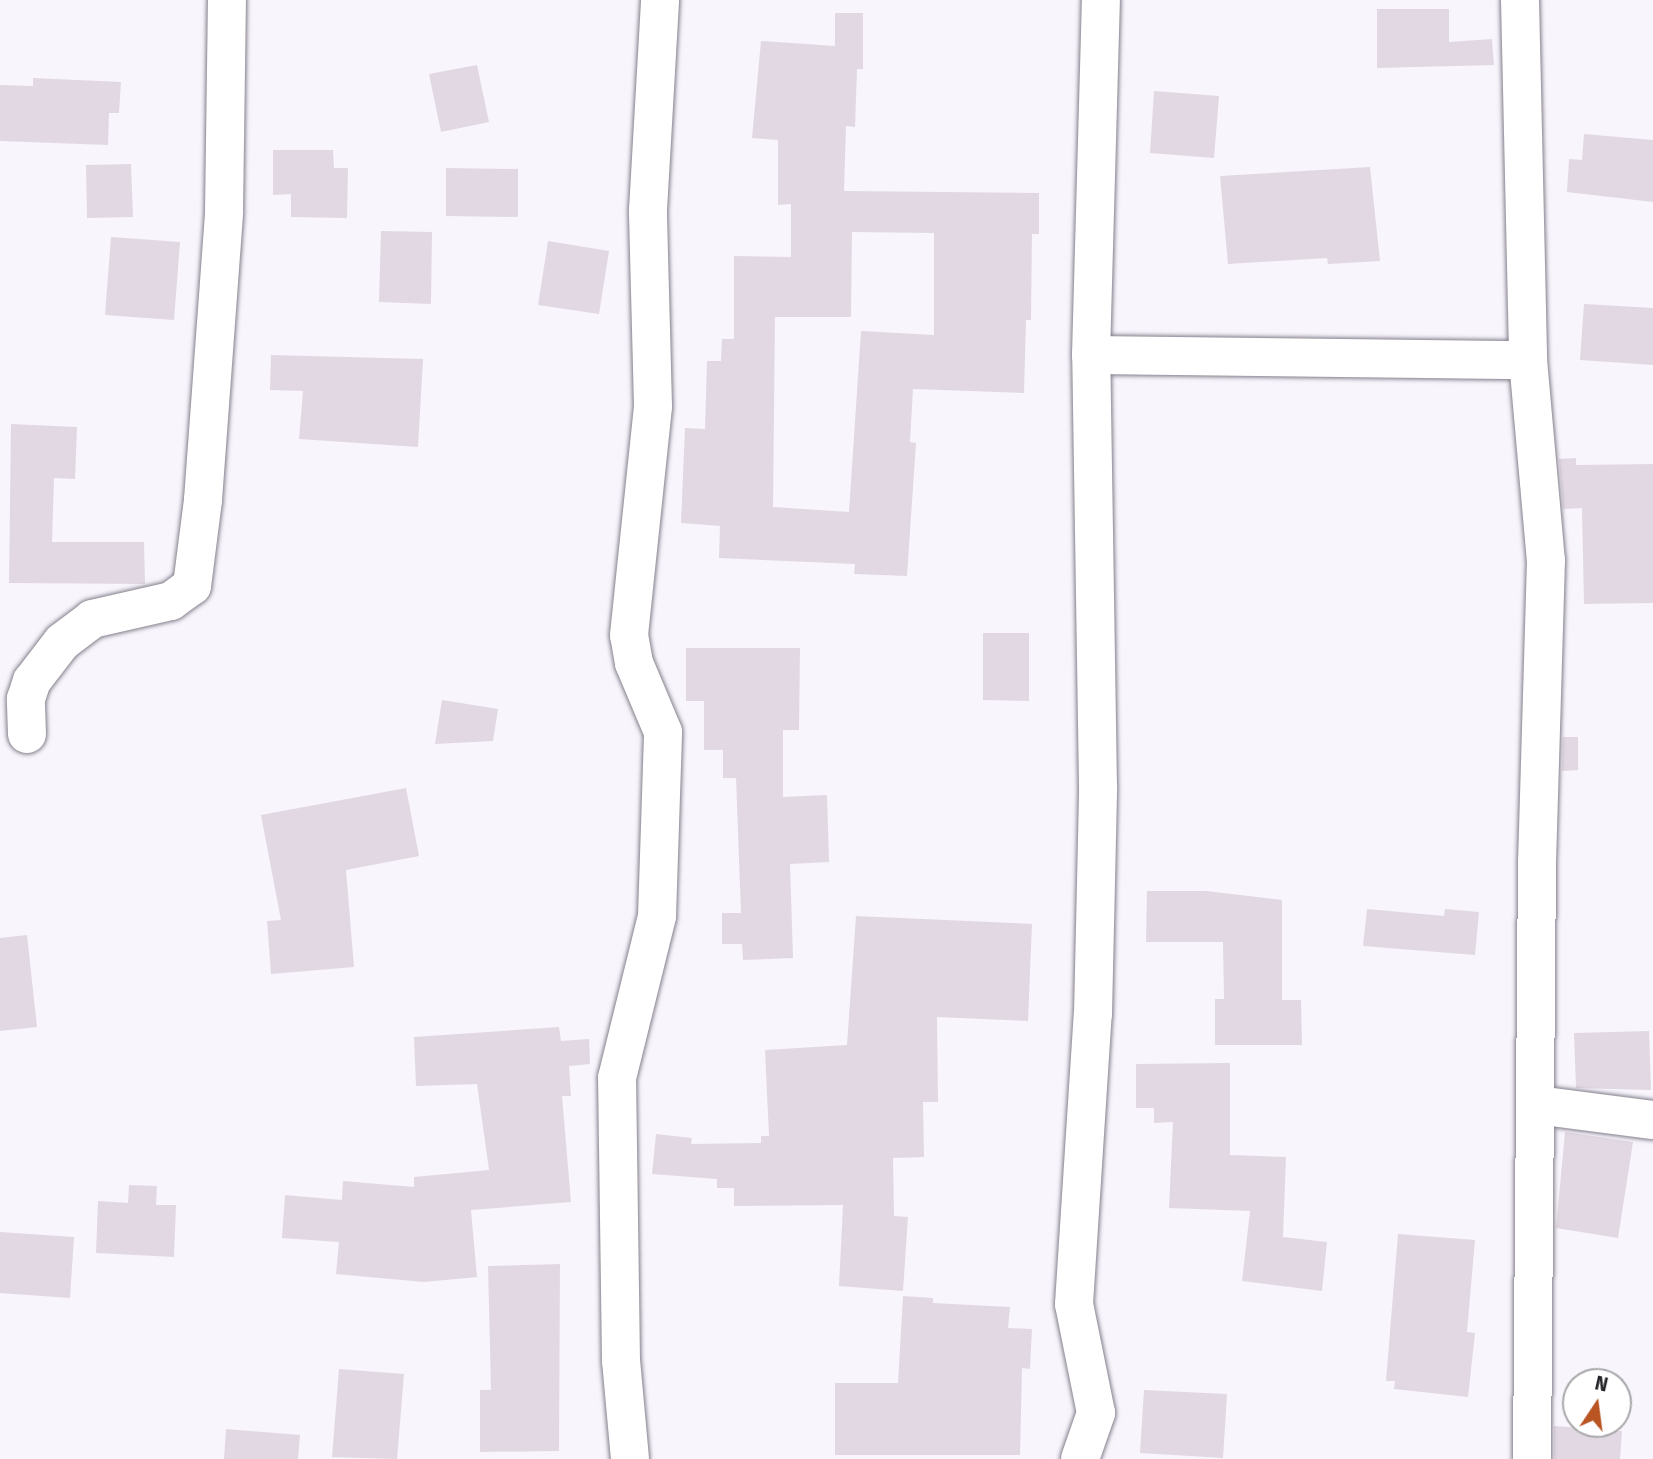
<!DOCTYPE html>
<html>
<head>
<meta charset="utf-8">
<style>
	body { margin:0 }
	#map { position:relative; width:1653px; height:1459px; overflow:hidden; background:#f8f5fd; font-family:"Fira Sans",sans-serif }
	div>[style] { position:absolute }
	.building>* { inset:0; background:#e2d8e3 }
	.roads { filter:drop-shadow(0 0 2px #85808c) drop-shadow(0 0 2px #85808c) }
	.minor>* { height:38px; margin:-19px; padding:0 19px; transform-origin:19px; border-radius:19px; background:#fff }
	span { translate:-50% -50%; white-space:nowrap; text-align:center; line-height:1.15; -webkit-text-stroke:7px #fff; paint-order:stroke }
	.north { position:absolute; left:1562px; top:1368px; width:70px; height:70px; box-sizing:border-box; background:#fff; border:2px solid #a8a7a9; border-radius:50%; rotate:13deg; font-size:19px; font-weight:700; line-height:28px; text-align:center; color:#252327 }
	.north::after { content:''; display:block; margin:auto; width:24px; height:32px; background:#b95423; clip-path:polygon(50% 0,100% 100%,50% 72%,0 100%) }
</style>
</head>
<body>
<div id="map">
	<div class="building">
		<i style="clip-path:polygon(1377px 9px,1449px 9px,1449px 42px,1492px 39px,1494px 65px,1377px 68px)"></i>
		<i style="clip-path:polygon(evenodd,835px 13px,863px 13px,863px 69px,857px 69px,855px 127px,846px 126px,844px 191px,1039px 193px,1039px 234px,1032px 234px,1031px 320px,1026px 320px,1024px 393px,913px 389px,910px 442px,916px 443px,907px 576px,854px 574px,855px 564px,719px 558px,720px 526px,681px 523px,685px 428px,705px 429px,707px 361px,721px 361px,722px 339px,734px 339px,734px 256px,791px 257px,791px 204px,778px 205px,778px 140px,752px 138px,761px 41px,835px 46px,835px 13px,852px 232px,934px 233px,934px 335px,861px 331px,849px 512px,773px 507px,775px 317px,851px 317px,852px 232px)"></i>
		<i style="clip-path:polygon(477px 65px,489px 122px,441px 132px,429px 74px)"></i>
		<i style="clip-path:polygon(33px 78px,121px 82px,119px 113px,109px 113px,108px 145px,0 141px,0 85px,33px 86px)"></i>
		<i style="clip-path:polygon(1154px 91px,1219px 96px,1214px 158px,1150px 153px)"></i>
		<i style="clip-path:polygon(1584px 134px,1653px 140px,1653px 202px,1567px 192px,1569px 159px,1582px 160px)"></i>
		<i style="clip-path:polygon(273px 150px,333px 150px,334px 168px,348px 168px,347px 218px,291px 217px,291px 194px,273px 195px)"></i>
		<i style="clip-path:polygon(131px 164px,133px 217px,87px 218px,86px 165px)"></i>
		<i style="clip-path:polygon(1370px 167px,1380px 261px,1328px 264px,1327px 258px,1228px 264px,1220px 176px)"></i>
		<i style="clip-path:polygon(446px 168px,518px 169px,518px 217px,446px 216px)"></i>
		<i style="clip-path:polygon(381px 231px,432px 232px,431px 304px,379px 302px)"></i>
		<i style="clip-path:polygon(111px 237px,180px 242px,174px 320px,105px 315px)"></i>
		<i style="clip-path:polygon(548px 241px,609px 251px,599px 314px,538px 305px)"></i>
		<i style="clip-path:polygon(1584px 304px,1653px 308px,1653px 365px,1580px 360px)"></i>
		<i style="clip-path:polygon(271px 355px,423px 359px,418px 447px,299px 439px,303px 391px,270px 390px)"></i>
		<i style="clip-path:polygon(11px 424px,77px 427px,75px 479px,54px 478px,52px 542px,144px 542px,145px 584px,9px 583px)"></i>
		<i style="clip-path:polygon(1576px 458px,1576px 465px,1653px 464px,1653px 603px,1584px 604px,1582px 508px,1563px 509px,1559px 459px)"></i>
		<i style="clip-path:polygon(983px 633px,1029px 633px,1029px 701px,983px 700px)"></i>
		<i style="clip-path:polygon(686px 648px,800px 648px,799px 730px,783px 730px,783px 797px,827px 795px,829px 862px,790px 864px,793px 958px,743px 960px,742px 944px,722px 944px,722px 913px,741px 913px,736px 778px,723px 778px,723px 750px,704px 750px,704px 701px,686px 701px)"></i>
		<i style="clip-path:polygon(442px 700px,498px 709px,493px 741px,435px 744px)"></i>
		<i style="clip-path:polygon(1563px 737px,1578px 737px,1578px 770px,1562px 771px)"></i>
		<i style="clip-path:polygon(406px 788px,419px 856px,346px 870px,354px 967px,271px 974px,267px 921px,281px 920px,261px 815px)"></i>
		<i style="clip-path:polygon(1147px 891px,1206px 891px,1282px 900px,1282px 1000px,1301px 1000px,1302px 1045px,1215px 1045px,1215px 999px,1224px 999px,1223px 942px,1146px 942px)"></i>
		<i style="clip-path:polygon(1367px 909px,1444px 916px,1445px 909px,1479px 912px,1475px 955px,1363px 946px)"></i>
		<i style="clip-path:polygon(856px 916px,1032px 924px,1028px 1021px,937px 1017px,938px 1102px,923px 1102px,924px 1157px,893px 1158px,894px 1216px,908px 1217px,903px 1291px,839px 1286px,843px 1205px,734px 1206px,734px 1188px,717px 1188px,717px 1179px,652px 1174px,656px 1134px,692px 1138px,691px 1144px,761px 1143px,761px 1136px,769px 1136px,765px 1050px,847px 1045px)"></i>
		<i style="clip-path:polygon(27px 935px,37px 1027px,0 1031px,0 938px)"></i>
		<i style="clip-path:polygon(559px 1027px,561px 1041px,589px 1039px,590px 1064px,569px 1066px,571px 1096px,562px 1096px,571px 1202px,471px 1210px,477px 1277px,424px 1282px,336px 1274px,339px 1242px,282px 1238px,285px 1195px,342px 1200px,343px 1181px,414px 1187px,414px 1177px,489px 1170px,477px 1084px,416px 1086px,414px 1037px)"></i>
		<i style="clip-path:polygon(1649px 1031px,1651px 1090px,1576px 1088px,1574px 1033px)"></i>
		<i style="clip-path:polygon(1230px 1063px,1230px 1155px,1286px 1157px,1283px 1237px,1327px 1242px,1322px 1291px,1242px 1281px,1250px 1211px,1169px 1208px,1173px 1122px,1154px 1123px,1154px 1108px,1136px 1108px,1136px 1064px)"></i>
		<i style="clip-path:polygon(1565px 1132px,1633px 1142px,1618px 1238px,1556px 1228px)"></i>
		<i style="clip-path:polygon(129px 1185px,157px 1186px,156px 1205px,176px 1205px,174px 1257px,96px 1253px,98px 1201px,128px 1203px)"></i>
		<i style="clip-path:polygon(0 1232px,74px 1237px,70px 1298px,0 1293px)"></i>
		<i style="clip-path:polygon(1398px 1234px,1475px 1240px,1467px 1332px,1475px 1333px,1468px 1397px,1394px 1389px,1395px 1381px,1386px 1381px)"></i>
		<i style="clip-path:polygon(560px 1264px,559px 1451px,480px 1452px,480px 1390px,491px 1390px,488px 1266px)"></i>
		<i style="clip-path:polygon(903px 1296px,933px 1298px,933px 1303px,1010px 1307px,1008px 1328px,1032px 1329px,1030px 1369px,1022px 1368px,1020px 1455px,835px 1455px,835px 1383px,898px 1383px)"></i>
		<i style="clip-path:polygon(339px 1369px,404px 1374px,397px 1459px,332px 1457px)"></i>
		<i style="clip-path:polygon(1144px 1390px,1227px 1394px,1223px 1458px,1140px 1453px)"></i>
		<i style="clip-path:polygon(1554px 1426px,1622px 1431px,1620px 1459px,1554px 1459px)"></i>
		<i style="clip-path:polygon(226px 1429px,300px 1435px,298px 1459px,224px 1459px)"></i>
	</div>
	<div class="roads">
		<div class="minor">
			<i style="left:1520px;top:0;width:360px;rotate:88.7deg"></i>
			<i style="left:1528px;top:360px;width:201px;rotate:84.9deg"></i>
			<i style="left:1546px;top:560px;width:301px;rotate:91.7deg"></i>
			<i style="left:1537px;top:861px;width:598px;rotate:90.48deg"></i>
			<i style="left:1091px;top:355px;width:437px;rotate:0.7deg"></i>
			<i style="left:27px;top:734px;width:35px;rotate:-92deg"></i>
			<i style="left:26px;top:699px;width:19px;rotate:-72deg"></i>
			<i style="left:32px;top:681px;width:49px;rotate:-52.4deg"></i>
			<i style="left:62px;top:642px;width:38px;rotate:-37deg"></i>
			<i style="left:92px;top:619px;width:81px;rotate:-12.8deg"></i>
			<i style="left:171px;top:601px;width:26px;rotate:-36deg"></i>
			<i style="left:192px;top:586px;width:87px;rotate:-82.7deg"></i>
			<i style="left:203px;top:500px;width:289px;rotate:-85.8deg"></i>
			<i style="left:224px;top:212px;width:212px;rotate:-89.2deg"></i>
			<i style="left:1537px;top:1105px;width:117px;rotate:7.4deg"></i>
			<i style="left:630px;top:1459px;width:98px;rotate:-95.2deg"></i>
			<i style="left:621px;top:1361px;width:283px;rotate:-90.8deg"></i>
			<i style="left:617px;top:1078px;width:167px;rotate:-76.1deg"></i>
			<i style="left:657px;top:916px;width:184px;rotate:-88.1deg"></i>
			<i style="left:663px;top:732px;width:75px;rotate:-112.8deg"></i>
			<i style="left:634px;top:663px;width:28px;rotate:-100deg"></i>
			<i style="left:629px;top:635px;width:230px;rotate:-84deg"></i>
			<i style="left:653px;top:406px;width:196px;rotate:-91.5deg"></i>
			<i style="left:648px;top:210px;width:210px;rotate:-86.7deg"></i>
			<i style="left:1080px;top:1459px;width:49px;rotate:-70.8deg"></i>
			<i style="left:1096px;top:1413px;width:111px;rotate:-101.4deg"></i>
			<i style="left:1074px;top:1304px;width:291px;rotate:-86.3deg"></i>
			<i style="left:1093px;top:1014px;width:227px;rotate:-88.7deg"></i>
			<i style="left:1098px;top:787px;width:432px;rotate:-90.9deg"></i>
			<i style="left:1091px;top:355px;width:355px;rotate:-88.4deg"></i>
		</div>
	</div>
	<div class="north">N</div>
</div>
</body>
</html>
